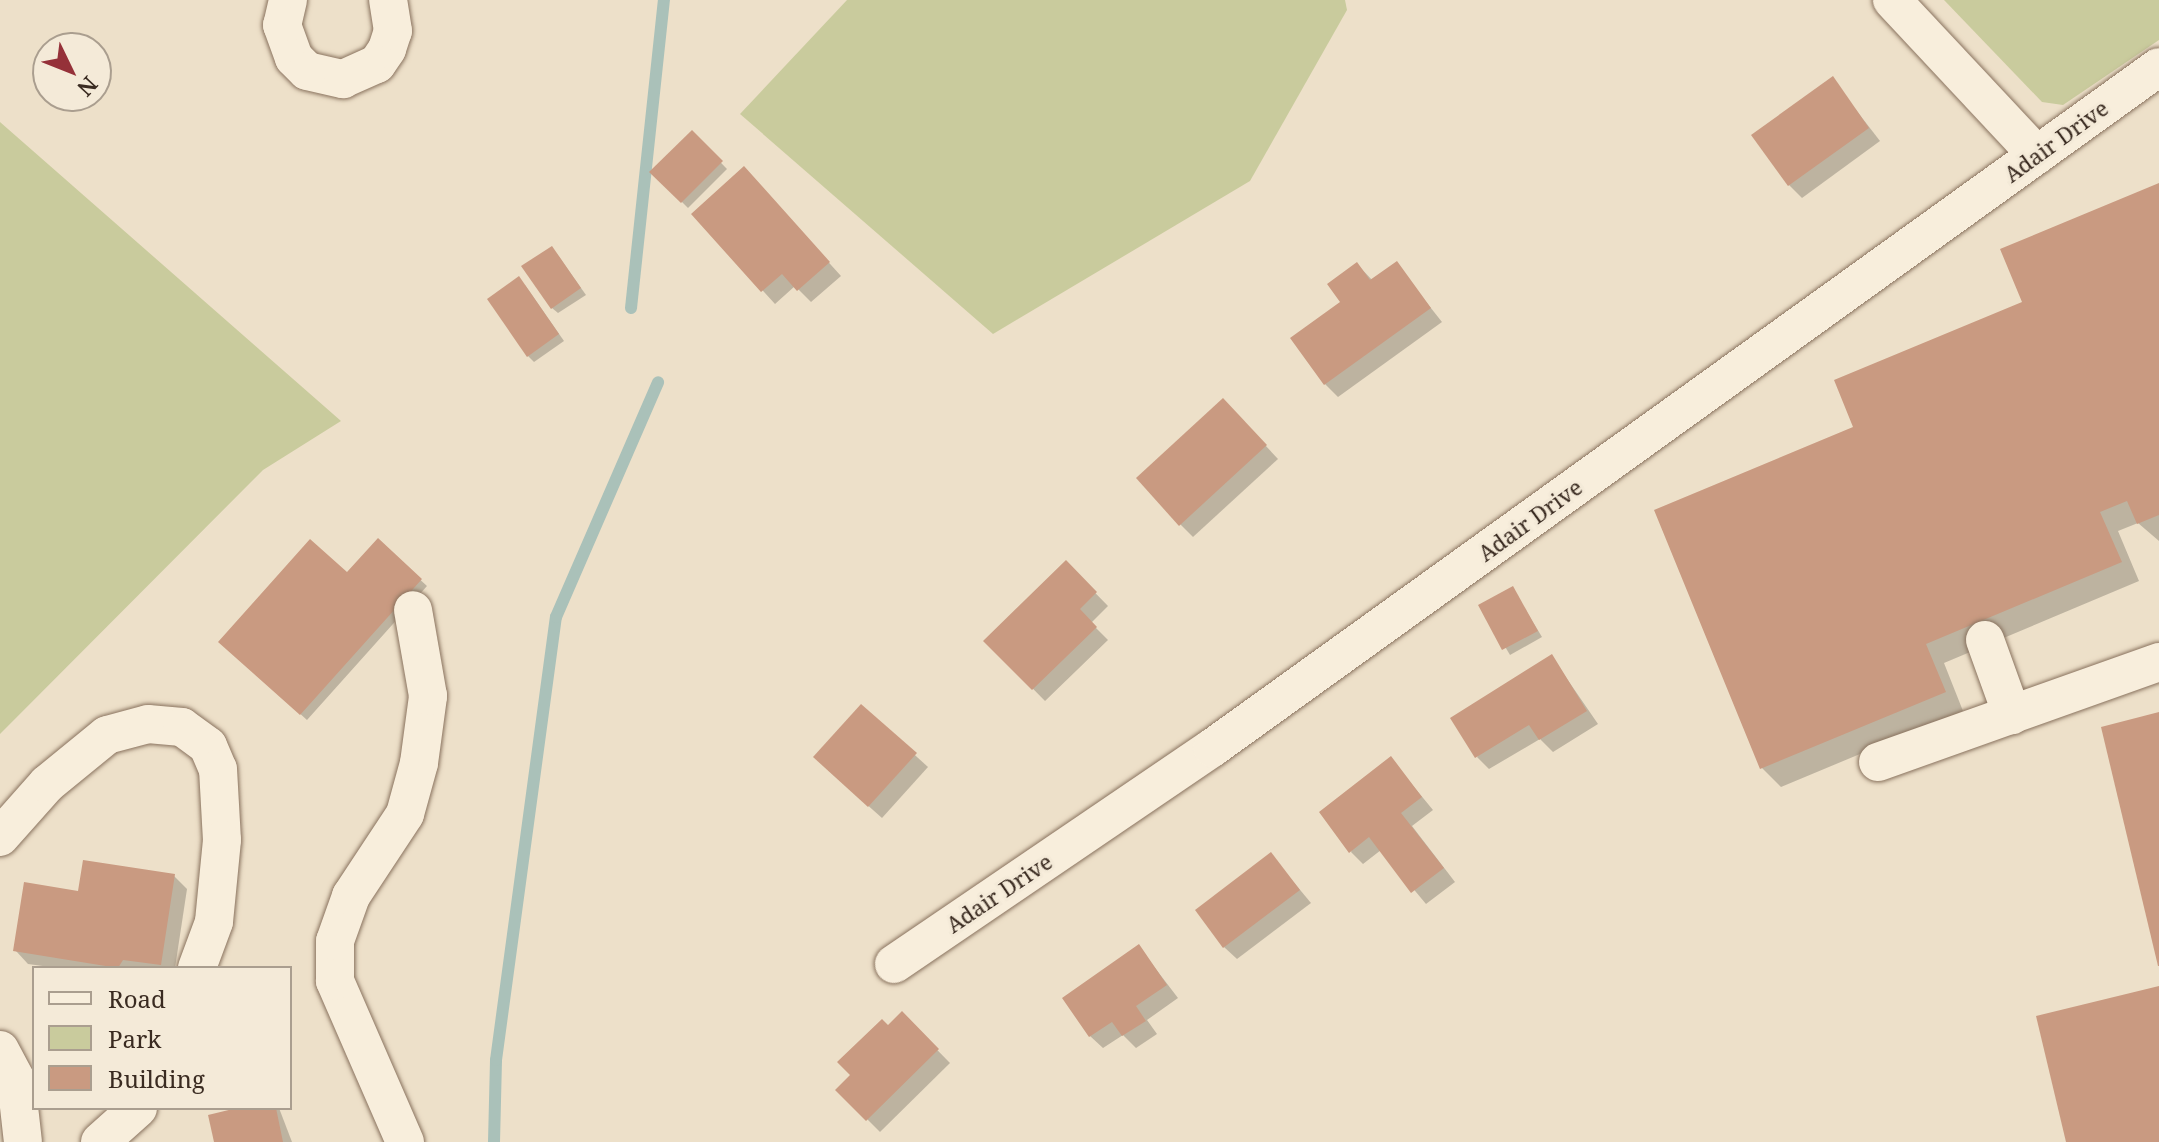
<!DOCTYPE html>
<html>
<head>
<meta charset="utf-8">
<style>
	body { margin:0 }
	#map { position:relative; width:2159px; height:1142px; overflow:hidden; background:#ede0c9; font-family:"Noto Serif",serif }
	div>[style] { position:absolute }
	.green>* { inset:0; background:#c9cb9d }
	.shadow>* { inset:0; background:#0003 }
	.stream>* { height:12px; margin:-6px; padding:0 6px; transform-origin:6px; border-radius:6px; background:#aac1b9 }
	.building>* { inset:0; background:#c99a81 }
	.roads { filter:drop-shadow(0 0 2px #89725e) drop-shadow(0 0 2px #89725e) }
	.minor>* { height:38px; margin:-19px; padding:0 19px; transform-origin:19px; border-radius:19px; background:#f8eedc }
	span { translate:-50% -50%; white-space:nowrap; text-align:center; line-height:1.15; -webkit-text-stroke:6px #f4ead8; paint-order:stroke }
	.street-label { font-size:22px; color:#3a2b21 }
	.legend { position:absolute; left:32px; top:966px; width:260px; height:144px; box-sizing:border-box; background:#f4ead8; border:2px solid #aa9e8f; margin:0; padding:10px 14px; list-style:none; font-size:24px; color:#3a2b21 }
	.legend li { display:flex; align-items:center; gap:16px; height:40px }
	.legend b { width:40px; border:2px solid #aa9e8f }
	.north { position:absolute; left:32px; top:32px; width:80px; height:80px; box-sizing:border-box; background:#f4ead8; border:2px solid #aa9e8f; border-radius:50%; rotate:133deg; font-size:22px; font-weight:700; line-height:32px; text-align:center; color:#3a2b21 }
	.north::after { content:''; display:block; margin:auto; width:28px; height:36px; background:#953139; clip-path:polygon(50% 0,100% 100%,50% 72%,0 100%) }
</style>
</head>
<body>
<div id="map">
	<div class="green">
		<i style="clip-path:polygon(847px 0,1345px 0,1347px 10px,1250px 181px,993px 334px,740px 114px)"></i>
		<i style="clip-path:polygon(1944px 0,2159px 0,2159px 40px,2063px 105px,2042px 102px)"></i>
		<i style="clip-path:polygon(0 122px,341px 421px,263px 470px,0 734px)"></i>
	</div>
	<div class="shadow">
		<i style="clip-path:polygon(1832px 79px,1880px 141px,1802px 198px,1789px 185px)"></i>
		<i style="clip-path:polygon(692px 133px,727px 169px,688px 208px,652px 172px)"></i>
		<i style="clip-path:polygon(756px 182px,841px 276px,811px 302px,795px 286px,775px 304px,694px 215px)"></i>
		<i style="clip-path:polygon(2159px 185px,2159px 541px,2138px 523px,2118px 531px,2139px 581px,1944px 663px,1963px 711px,1781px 787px,1762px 768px,1855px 428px,2025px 303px)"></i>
		<i style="clip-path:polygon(557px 254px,586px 295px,558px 313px,552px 308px)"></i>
		<i style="clip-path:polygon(1357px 264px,1373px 281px,1396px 264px,1442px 322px,1338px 397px,1325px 384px,1343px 302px)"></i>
		<i style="clip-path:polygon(525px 285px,564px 341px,534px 362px,528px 356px)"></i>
		<i style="clip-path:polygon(1236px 414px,1278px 459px,1193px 537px,1180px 524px)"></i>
		<i style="clip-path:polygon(378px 541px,427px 586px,307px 720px,221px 642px,347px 575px)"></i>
		<i style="clip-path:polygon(1066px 563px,1108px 606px,1091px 623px,1108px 640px,1045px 701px,986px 641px)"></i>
		<i style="clip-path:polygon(1513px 589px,1542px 637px,1510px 655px,1481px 606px)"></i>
		<i style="clip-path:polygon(1552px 657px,1598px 724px,1553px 752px,1540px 739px,1489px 769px,1477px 757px)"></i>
		<i style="clip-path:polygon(861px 706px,928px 767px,882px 818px,828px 770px)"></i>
		<i style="clip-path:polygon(1391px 759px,1433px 810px,1412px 826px,1455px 882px,1426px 904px,1381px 850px,1363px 864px,1351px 852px)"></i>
		<i style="clip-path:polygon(1271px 855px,1311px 903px,1237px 959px,1224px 947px)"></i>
		<i style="clip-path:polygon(174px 876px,187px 889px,175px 968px,57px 968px,28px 964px,16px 951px,80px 893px)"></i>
		<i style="clip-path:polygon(1139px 947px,1178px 998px,1147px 1020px,1157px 1034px,1136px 1048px,1123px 1035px,1103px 1048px,1090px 1036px)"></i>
		<i style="clip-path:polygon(902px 1014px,950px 1063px,880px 1132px,838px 1090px)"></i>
		<i style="clip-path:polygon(246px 1108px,279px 1108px,292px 1142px,216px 1142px)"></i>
	</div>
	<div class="stream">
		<i style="left:631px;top:308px;width:310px;rotate:-83.9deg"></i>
		<i style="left:494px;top:1142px;width:82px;rotate:-88.6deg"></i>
		<i style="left:496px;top:1060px;width:447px;rotate:-82.3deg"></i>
		<i style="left:556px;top:617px;width:256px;rotate:-66.5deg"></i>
	</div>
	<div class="building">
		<i style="clip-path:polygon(1833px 76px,1869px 128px,1788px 186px,1751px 135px)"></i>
		<i style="clip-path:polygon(692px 130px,723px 161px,681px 203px,649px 172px)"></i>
		<i style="clip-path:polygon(744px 166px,830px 262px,797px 291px,782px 274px,761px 292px,691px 214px)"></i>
		<i style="clip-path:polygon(2159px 183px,2159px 515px,2137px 524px,2127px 501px,2100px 512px,2122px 562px,1926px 644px,1946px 692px,1760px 769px,1654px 510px,1853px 427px,1834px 380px,2022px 302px,2000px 249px)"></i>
		<i style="clip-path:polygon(552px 246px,581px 288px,551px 309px,521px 266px)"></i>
		<i style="clip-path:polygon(1397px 261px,1431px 308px,1324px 385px,1290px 338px,1340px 302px,1327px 284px,1357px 262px,1370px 280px)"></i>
		<i style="clip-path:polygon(519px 276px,559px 334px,527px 357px,487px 299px)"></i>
		<i style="clip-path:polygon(1223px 398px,1267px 445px,1179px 526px,1136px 478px)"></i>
		<i style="clip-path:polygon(378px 538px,422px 579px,300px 715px,218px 642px,310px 539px,347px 572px)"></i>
		<i style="clip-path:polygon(1066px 560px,1097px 592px,1080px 609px,1097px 627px,1032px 690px,983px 641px)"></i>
		<i style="clip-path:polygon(1513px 586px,1538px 631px,1502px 650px,1478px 605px)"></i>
		<i style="clip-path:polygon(1552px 654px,1587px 711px,1539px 740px,1529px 725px,1475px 758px,1450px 718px)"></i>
		<i style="clip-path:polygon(861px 704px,917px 753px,868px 807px,813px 757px)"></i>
		<i style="clip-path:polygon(2159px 712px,2159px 966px,2158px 966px,2101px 727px)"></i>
		<i style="clip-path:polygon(1391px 756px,1422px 797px,1401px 813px,1444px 868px,1411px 893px,1369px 837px,1349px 853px,1319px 812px)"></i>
		<i style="clip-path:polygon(1271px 852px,1300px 890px,1223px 948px,1195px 910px)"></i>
		<i style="clip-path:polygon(83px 860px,175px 874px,161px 965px,123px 960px,118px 968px,13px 951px,24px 882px,78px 891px)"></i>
		<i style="clip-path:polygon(1139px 944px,1167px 985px,1136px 1006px,1146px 1021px,1122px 1036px,1112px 1022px,1089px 1037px,1062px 998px)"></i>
		<i style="clip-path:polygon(2159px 986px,2159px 1142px,2066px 1142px,2036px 1016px)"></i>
		<i style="clip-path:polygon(902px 1011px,939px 1049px,866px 1121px,835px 1090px,850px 1075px,837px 1062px,882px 1019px,888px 1025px)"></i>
		<i style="clip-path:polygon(237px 1108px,276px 1108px,283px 1142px,214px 1142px,208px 1115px)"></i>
	</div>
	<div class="roads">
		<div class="minor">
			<i style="left:288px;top:0;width:26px;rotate:103deg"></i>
			<i style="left:282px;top:25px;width:35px;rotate:70deg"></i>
			<i style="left:294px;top:58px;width:18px;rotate:45deg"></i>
			<i style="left:307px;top:71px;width:37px;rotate:13deg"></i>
			<i style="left:343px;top:79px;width:37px;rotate:-24deg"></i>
			<i style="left:377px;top:64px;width:18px;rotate:-56deg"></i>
			<i style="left:387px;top:49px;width:19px;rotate:-72deg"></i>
			<i style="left:393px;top:31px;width:31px;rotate:-99deg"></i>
			<i style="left:1892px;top:0;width:212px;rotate:46.9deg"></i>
			<i style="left:1985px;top:640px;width:80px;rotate:70.2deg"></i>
			<i style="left:1878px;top:762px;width:298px;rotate:-19.6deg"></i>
			<i style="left:0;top:837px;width:71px;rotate:-48.4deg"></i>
			<i style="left:47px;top:784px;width:77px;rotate:-39.2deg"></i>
			<i style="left:107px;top:735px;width:42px;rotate:-15deg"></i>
			<i style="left:148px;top:724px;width:34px;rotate:5deg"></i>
			<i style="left:182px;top:727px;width:32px;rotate:36deg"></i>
			<i style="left:208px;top:746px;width:25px;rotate:67deg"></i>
			<i style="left:218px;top:769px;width:71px;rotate:86.8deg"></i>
			<i style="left:222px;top:840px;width:82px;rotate:95.6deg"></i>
			<i style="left:214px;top:922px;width:49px;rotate:110.3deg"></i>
			<i style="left:894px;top:964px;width:384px;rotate:-34.2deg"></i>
			<i style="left:1212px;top:748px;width:1166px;rotate:-35.72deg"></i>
			<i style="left:0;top:1050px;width:34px;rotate:62deg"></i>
			<i style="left:16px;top:1080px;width:62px;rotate:83.6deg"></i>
			<i style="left:100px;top:1142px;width:51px;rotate:-41.8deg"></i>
			<i style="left:405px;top:1142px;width:176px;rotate:-113.5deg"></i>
			<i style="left:335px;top:981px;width:40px;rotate:-90deg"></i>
			<i style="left:335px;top:941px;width:48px;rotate:-70.4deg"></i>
			<i style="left:351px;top:896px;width:98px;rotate:-56.6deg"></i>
			<i style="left:405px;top:814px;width:53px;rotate:-74.6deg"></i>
			<i style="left:419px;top:763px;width:68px;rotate:-82.3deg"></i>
			<i style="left:428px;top:696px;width:87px;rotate:-99.9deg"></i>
		</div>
	</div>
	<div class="street-label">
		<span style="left:2056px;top:141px;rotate:-36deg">Adair Drive</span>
		<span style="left:1530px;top:520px;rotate:-36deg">Adair Drive</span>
		<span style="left:999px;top:893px;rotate:-34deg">Adair Drive</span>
	</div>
	<ul class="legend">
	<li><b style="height:10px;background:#f8eedc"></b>Road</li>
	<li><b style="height:22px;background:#c9cb9d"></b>Park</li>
	<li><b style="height:22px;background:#c99a81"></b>Building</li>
	</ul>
	<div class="north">N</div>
</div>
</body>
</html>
